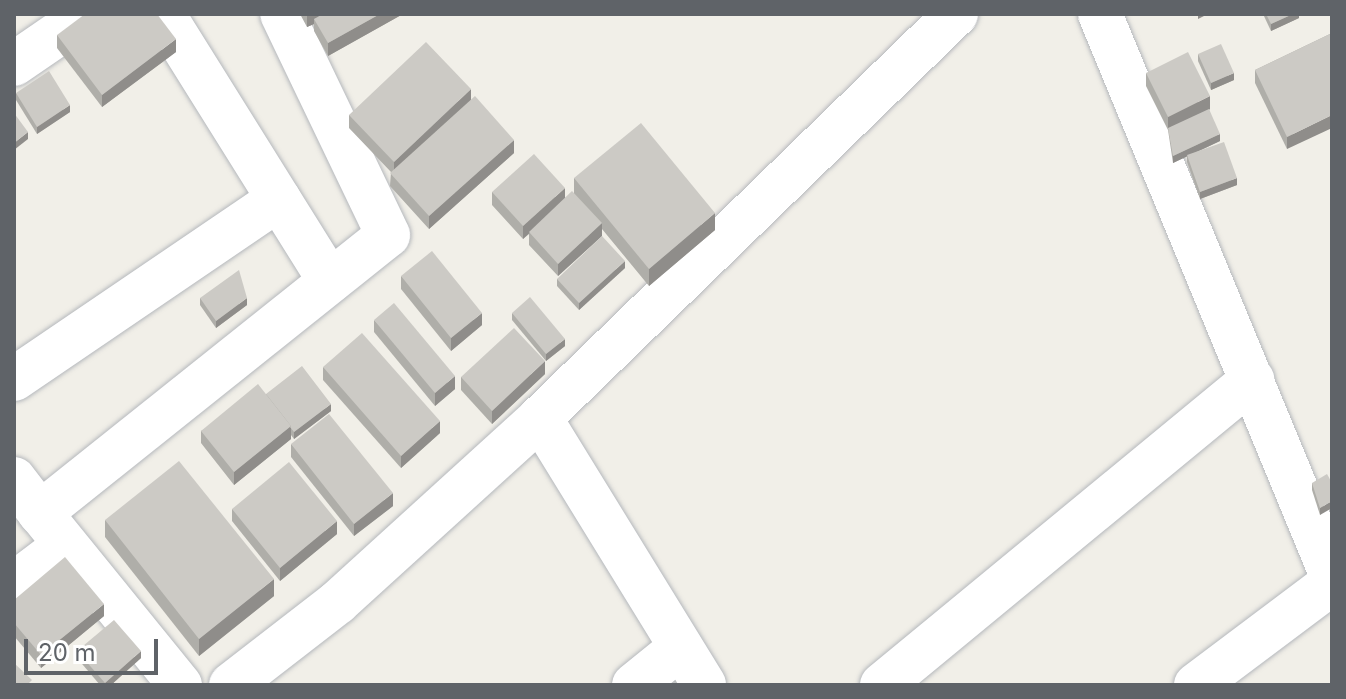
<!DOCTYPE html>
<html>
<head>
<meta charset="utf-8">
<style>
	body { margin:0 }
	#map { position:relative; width:1346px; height:699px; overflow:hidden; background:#f1efe8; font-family:Inter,sans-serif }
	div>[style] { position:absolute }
	.roads { filter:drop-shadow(0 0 2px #b5b8bc) drop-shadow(0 0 2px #b5b8bc) }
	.minor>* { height:44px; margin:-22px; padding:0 22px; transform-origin:22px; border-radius:22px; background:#fff }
	.wall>* { inset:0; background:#afaea9 }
	.shaded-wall>* { inset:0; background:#8f8d8a }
	.building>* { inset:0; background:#cccac5 }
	span { translate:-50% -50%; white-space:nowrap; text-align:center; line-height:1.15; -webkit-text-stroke:6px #fff; paint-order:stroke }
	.frame { position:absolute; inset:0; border:16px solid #5f6368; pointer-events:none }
	.scale { position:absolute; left:24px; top:639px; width:134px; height:36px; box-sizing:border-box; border:4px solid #5f6368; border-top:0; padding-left:10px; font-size:24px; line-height:28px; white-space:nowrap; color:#5f6368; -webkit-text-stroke:6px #fff; paint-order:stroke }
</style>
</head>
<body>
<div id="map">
	<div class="roads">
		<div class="minor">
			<i style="left:163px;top:14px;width:315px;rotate:58deg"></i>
			<i style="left:1100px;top:14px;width:608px;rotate:67.57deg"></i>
			<i style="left:14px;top:64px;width:88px;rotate:-34.4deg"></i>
			<i style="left:14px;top:379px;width:320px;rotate:-34.2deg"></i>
			<i style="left:540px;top:418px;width:313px;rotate:58.4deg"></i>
			<i style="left:14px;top:479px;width:43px;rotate:52.6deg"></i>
			<i style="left:14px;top:584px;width:63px;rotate:-37.2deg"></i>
			<i style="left:180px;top:685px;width:222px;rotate:-129.1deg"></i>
			<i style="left:40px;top:513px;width:445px;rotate:-38.6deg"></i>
			<i style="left:388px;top:235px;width:245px;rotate:-115.6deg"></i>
			<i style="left:231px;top:685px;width:135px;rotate:-37.8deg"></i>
			<i style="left:338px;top:602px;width:273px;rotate:-42.3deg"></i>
			<i style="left:540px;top:418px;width:580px;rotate:-44.16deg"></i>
			<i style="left:634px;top:685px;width:60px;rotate:-39deg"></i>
			<i style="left:882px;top:685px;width:480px;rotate:-39.5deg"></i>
			<i style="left:1196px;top:685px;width:170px;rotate:-36.9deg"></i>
		</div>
	</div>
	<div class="wall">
		<i style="clip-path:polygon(300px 14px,403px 14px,328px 56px,314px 31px,314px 24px,307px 27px)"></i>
		<i style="clip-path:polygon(1263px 14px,1299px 14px,1299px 18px,1271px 31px)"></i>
		<i style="clip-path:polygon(1332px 33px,1287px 149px,1255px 83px,1255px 70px)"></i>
		<i style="clip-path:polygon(57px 35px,176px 52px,102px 107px,57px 48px)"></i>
		<i style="clip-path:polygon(1198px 54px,1234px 80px,1211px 90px,1198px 61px)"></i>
		<i style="clip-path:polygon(1146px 73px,1210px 109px,1209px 110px,1220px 141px,1195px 153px,1237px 185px,1200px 199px,1187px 162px,1187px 156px,1173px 163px,1168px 130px,1146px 86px)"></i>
		<i style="clip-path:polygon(16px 93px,70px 112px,37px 134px,16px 100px)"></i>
		<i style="clip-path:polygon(471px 100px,514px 153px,429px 229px,390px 186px,391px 172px,349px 128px,349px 115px)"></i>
		<i style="clip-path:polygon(574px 178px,715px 230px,649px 286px,602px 229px,602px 236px,558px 276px,529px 245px,529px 234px,523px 239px,492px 205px,492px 192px,565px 198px,574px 193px)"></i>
		<i style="clip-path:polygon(625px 268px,579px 310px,557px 286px,557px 279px)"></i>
		<i style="clip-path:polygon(401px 276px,482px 325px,451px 351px,401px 289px)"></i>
		<i style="clip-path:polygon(200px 298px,247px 305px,216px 328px,200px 305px)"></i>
		<i style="clip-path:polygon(512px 313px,565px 346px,546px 361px,512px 320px)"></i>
		<i style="clip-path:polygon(374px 320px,455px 389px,435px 406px,374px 332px)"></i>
		<i style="clip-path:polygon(323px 367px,440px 433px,401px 468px,323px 380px)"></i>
		<i style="clip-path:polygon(545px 374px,492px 424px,461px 390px,461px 377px)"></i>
		<i style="clip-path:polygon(266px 394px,331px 411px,294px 439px,291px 435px,291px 439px,234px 485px,201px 443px,201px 431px)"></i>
		<i style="clip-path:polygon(291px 444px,393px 506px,354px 536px,291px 457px)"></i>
		<i style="clip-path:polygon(1312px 483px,1332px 483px,1320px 515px,1312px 490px)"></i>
		<i style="clip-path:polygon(232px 509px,337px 534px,280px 581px,232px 521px)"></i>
		<i style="clip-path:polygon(105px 520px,274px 596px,199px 656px,105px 537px)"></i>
		<i style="clip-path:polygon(14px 600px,104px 616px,41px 668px,14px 636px)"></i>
		<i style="clip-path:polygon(77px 651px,141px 658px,111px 685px,100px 685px,77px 658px)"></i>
	</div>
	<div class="shaded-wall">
		<i style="clip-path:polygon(308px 14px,334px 14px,314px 19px,314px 24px,307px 27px,307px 15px)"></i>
		<i style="clip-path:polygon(380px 14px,403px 14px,328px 56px,328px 43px)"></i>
		<i style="clip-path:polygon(1198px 14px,1208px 14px,1198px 19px)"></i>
		<i style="clip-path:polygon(1293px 14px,1299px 14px,1299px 18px,1271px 31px,1271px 24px)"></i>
		<i style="clip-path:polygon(176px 39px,176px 52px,102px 107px,102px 95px)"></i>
		<i style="clip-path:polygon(1234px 73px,1234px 80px,1211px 90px,1211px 83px)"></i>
		<i style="clip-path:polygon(471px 89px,471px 102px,394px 175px,394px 162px)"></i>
		<i style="clip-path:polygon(1210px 96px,1210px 109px,1168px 130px,1168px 117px)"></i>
		<i style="clip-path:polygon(70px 105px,70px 112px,37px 134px,37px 127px)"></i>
		<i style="clip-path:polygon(1332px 115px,1332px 128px,1287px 149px,1287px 137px)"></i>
		<i style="clip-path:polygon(28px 132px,28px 139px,14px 150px,14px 143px)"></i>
		<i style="clip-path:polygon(1220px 134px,1220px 141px,1173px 163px,1173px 156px)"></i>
		<i style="clip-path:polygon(514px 140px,514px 153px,429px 229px,429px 216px)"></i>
		<i style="clip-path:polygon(1237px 178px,1237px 185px,1200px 199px,1200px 192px)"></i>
		<i style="clip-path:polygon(565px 188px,565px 200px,523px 239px,523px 226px)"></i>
		<i style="clip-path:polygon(715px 213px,715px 230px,649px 286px,649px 269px)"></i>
		<i style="clip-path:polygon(602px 223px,602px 236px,558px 276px,558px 264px)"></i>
		<i style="clip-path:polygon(625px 261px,625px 268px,579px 310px,579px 303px)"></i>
		<i style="clip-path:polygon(247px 298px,247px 305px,216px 328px,216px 321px)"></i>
		<i style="clip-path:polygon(482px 313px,482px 325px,451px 351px,451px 338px)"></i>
		<i style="clip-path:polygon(565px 339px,565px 346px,546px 361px,546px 354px)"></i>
		<i style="clip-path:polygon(545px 361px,545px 374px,492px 424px,492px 411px)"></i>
		<i style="clip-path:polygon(455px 376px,455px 389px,435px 406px,435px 393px)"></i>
		<i style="clip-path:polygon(331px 404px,331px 411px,294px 439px,294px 432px)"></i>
		<i style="clip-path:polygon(440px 421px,440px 433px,401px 468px,401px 456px)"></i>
		<i style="clip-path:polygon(291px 426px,291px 439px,234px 485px,234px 472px)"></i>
		<i style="clip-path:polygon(393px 493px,393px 506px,354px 536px,354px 524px)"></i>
		<i style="clip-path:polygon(1332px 501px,1332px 508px,1320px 515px,1320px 508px)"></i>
		<i style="clip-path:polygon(337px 521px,337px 534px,280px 581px,280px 568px)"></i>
		<i style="clip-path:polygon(274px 579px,274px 596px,199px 656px,199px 639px)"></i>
		<i style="clip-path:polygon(104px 604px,104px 616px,41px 668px,41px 655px)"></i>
		<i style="clip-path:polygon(141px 651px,141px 658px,111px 685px,105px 685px,105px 683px)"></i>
	</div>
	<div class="building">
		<i style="clip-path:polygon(85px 14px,157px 14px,176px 39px,102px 95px,57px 35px)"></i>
		<i style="clip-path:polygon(323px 14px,380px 14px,328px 43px,314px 19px)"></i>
		<i style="clip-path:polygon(1266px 14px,1293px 14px,1271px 24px)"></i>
		<i style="clip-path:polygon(1332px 33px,1332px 115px,1287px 137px,1255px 70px)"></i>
		<i style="clip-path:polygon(426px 42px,471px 89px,394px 162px,349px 115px)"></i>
		<i style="clip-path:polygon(1221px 44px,1234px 73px,1211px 83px,1198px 54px)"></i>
		<i style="clip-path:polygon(1188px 52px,1210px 96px,1168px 117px,1146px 73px)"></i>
		<i style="clip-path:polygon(49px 71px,70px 105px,37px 127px,16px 93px)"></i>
		<i style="clip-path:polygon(475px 96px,514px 140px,429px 216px,390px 173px)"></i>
		<i style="clip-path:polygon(1209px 109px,1220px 134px,1173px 156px,1168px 128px)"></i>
		<i style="clip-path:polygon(14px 113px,28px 132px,14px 143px)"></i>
		<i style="clip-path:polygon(641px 123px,715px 213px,649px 269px,574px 178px)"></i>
		<i style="clip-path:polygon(1224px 142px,1237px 178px,1200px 192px,1187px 155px)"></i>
		<i style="clip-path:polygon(534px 154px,565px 188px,523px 226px,492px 192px)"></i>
		<i style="clip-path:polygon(572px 191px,602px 223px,558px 264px,529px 232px)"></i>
		<i style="clip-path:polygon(602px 236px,625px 261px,579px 303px,557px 279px)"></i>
		<i style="clip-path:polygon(432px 251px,482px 313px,451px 338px,401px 276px)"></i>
		<i style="clip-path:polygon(239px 270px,247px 298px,216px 321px,200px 298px)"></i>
		<i style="clip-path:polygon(530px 297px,565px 339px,546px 354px,512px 313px)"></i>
		<i style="clip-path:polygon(394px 303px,455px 376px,435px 393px,374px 320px)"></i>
		<i style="clip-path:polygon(514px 328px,545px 361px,492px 411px,461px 377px)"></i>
		<i style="clip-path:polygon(362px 333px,440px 421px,401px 456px,323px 367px)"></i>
		<i style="clip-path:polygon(302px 366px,331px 404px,294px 432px,290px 427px,291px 426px,266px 394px)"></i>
		<i style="clip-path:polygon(258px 384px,291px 426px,234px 472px,201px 431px)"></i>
		<i style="clip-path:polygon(329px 414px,393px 493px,354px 524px,291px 444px)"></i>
		<i style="clip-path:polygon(179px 461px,274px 579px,199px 639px,105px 520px)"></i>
		<i style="clip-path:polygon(289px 462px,337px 521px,280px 568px,232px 509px)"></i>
		<i style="clip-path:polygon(1327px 474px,1332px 483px,1332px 501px,1320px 508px,1312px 483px)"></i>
		<i style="clip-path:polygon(65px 557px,104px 604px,41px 655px,14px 623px,14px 600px)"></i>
		<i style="clip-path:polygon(114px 620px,141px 651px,105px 683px,77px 651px)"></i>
		<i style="clip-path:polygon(14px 663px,32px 680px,27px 685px,14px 685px)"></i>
	</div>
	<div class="frame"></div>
	<div class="scale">20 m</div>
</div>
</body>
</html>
